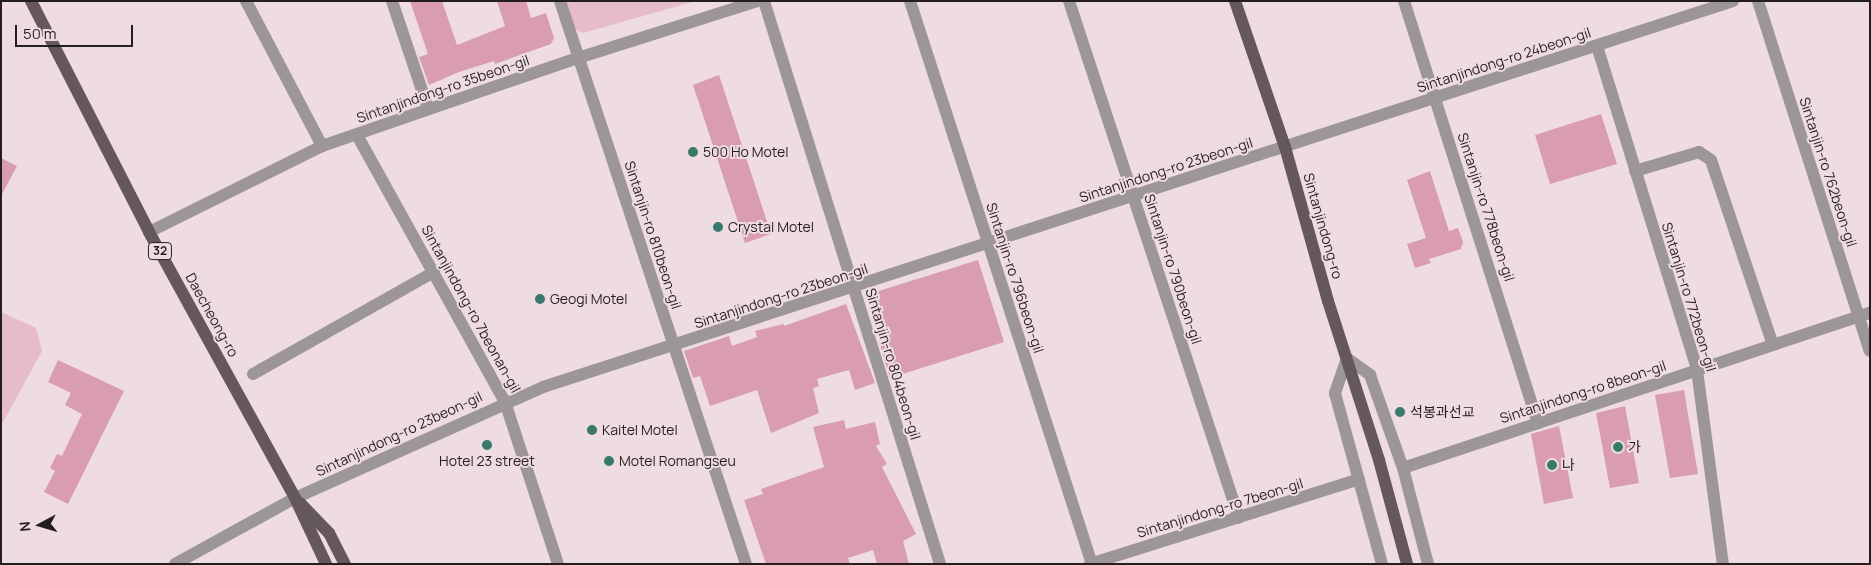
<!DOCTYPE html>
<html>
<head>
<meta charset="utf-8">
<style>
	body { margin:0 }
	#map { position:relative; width:1871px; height:565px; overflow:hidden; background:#eedce2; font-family:Manrope,"Noto Sans KR",sans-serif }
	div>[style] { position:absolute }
	.green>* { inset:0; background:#e6bbca }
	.building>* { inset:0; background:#d99cb1 }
	.minor>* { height:12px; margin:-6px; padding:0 6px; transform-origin:6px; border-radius:6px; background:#9d9698 }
	.major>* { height:12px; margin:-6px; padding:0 6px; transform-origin:6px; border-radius:6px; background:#65585c }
	.dots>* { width:14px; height:14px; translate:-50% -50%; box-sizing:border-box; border:2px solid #eedce2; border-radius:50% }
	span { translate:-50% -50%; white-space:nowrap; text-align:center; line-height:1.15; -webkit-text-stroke:4px #eedce2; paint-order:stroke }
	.shield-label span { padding:1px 4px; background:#eedce2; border:1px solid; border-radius:4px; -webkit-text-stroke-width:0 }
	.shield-label { font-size:12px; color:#251e21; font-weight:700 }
	.street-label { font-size:14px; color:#251e21 }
	.poi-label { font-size:14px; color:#251e21 }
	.left { translate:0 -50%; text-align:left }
	.frame { position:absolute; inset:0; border:2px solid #251e21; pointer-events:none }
	.north { position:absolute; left:15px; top:500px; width:50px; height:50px; -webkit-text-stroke:4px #eedce2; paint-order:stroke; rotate:264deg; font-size:14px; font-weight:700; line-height:20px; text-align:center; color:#251e21 }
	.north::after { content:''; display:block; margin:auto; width:18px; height:22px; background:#251e21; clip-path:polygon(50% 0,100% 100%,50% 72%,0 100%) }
	.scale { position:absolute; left:15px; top:25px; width:118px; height:22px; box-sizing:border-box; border:2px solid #251e21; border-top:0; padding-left:6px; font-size:15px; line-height:18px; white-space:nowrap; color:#251e21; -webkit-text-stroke:4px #eedce2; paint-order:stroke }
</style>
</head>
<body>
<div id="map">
	<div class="green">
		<i style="clip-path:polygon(562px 1px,696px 1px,583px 33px,571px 27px)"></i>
		<i style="clip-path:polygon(1px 312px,36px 328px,42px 351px,1px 426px)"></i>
	</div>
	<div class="building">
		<i style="clip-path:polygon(410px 1px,442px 1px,457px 45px,505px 26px,497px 1px,526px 1px,531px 18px,546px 13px,554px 38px,551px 44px,495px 64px,494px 61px,459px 72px,429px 85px,419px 57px,428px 54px)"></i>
		<i style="clip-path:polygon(719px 75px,771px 234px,745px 243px,693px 85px)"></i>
		<i style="clip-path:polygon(1601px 114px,1617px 164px,1550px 184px,1535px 135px)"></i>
		<i style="clip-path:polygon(1px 158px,17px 166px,1px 196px)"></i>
		<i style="clip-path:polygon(1430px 171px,1449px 231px,1458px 228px,1463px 242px,1461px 249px,1429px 259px,1431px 263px,1415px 268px,1407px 244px,1426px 238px,1407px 180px)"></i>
		<i style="clip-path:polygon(978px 260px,1004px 342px,890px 378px,879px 342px,884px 341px,869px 294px)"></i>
		<i style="clip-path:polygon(846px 304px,875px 383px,855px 390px,849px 370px,817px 379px,819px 386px,813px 388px,819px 413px,771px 433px,757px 390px,710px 406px,700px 376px,693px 378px,684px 351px,729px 336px,732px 346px,757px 337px,755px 331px,784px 324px,784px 326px)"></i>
		<i style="clip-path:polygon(58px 360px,124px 391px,68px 504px,44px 492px,55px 471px,50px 468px,57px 454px,62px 456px,82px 414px,65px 405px,71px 393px,48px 382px)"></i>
		<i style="clip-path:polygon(1684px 390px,1698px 474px,1670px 478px,1655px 395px)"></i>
		<i style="clip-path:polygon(1625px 406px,1639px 483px,1610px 488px,1596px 413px)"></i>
		<i style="clip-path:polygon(844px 420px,846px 429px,875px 422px,880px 444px,876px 446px,887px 464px,882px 467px,916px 534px,903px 541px,909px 564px,877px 564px,873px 550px,848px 558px,850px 564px,766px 564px,744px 500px,763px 494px,761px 489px,824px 467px,813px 427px)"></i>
		<i style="clip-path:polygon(1559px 426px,1573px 498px,1544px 504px,1531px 434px)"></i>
	</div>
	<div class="minor">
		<i style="left:246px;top:1px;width:164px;rotate:62.3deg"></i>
		<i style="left:392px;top:1px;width:113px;rotate:71.4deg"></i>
		<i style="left:560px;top:1px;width:593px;rotate:71.72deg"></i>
		<i style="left:764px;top:1px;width:590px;rotate:72.64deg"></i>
		<i style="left:910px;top:1px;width:592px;rotate:72.09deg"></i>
		<i style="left:1069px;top:1px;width:544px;rotate:71.8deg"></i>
		<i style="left:1404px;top:1px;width:443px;rotate:72.4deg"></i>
		<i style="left:1758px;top:1px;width:367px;rotate:72.3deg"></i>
		<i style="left:1597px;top:46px;width:339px;rotate:72.8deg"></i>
		<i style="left:1697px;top:370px;width:196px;rotate:82.4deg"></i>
		<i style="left:357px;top:135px;width:305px;rotate:61deg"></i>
		<i style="left:505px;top:402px;width:170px;rotate:71.9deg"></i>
		<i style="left:1635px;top:171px;width:67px;rotate:-16.5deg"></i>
		<i style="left:1699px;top:152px;width:14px;rotate:34deg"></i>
		<i style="left:1711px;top:160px;width:195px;rotate:71.5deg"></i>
		<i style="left:149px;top:232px;width:193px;rotate:-26.4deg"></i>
		<i style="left:322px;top:146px;width:271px;rotate:-19deg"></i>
		<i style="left:578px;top:58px;width:189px;rotate:-17.6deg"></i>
		<i style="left:253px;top:374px;width:208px;rotate:-29.4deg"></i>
		<i style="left:1403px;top:468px;width:492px;rotate:-18.4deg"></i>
		<i style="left:175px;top:564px;width:137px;rotate:-28.8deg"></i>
		<i style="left:295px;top:498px;width:272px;rotate:-24.1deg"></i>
		<i style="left:543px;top:387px;width:1251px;rotate:-17.97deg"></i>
		<i style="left:1090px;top:564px;width:282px;rotate:-17.5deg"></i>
		<i style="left:1382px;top:564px;width:177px;rotate:-105.4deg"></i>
		<i style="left:1335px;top:393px;width:37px;rotate:-71deg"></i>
		<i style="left:1347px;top:358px;width:29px;rotate:36deg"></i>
		<i style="left:1370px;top:375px;width:99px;rotate:70.5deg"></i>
		<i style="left:1403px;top:468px;width:99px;rotate:75.4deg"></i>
	</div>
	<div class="major">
		<i style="left:31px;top:1px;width:259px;rotate:62.9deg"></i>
		<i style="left:149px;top:232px;width:303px;rotate:61.2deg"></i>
		<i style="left:295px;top:498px;width:73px;rotate:64.8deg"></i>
		<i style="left:1235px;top:1px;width:154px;rotate:71.1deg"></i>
		<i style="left:1285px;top:147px;width:160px;rotate:74.4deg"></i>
		<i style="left:1328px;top:301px;width:167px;rotate:72.2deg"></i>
		<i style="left:1379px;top:460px;width:108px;rotate:74.9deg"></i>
		<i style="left:300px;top:503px;width:42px;rotate:46deg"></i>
		<i style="left:329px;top:533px;width:35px;rotate:63deg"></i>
	</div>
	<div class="dots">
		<i style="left:693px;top:152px;background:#387a6b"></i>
		<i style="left:718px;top:227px;background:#387a6b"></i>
		<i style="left:540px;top:299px;background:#387a6b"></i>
		<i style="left:1400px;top:412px;background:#387a6b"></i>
		<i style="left:592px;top:430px;background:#387a6b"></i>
		<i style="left:487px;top:445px;background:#387a6b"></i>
		<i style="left:1618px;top:447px;background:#387a6b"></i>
		<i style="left:609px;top:461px;background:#387a6b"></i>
		<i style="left:1552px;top:465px;background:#387a6b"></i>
	</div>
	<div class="shield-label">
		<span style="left:160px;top:251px">32</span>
	</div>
	<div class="street-label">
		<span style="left:1504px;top:60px;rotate:-18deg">Sintanjindong-ro 24beon-gil</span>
		<span style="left:443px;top:89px;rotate:-19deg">Sintanjindong-ro 35beon-gil</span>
		<span style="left:1166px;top:170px;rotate:-18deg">Sintanjindong-ro 23beon-gil</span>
		<span style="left:1828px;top:172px;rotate:72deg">Sintanjin-ro 762beon-gil</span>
		<span style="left:1486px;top:207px;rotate:72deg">Sintanjin-ro 778beon-gil</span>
		<span style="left:1323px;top:226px;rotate:74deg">Sintanjindong-ro</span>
		<span style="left:653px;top:235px;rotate:72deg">Sintanjin-ro 810beon-gil</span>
		<span style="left:1173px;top:269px;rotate:72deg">Sintanjin-ro 790beon-gil</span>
		<span style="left:1015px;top:278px;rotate:72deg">Sintanjin-ro 796beon-gil</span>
		<span style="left:781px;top:296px;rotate:-18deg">Sintanjindong-ro 23beon-gil</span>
		<span style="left:1689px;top:297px;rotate:73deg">Sintanjin-ro 772beon-gil</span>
		<span style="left:471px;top:309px;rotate:61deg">Sintanjindong-ro 7beonan-gil</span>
		<span style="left:212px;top:315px;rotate:61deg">Daecheong-ro</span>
		<span style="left:893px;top:364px;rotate:73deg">Sintanjin-ro 804beon-gil</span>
		<span style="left:1583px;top:392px;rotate:-18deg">Sintanjindong-ro 8beon-gil</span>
		<span style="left:399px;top:434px;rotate:-25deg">Sintanjindong-ro 23beon-gil</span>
		<span style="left:1220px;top:508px;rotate:-17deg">Sintanjindong-ro 7beon-gil</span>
	</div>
	<div class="poi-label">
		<span class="left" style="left:703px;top:152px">500 Ho Motel</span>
		<span class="left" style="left:728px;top:227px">Crystal Motel</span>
		<span class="left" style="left:550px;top:299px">Geogi Motel</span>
		<span class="left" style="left:1410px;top:412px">석봉과선교</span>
		<span class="left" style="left:602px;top:430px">Kaitel Motel</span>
		<span class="left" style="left:1628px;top:447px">가</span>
		<span style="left:487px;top:461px">Hotel 23 street</span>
		<span class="left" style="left:619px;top:461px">Motel Romangseu</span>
		<span class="left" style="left:1562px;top:465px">나</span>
	</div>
	<div class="frame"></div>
	<div class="north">N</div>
	<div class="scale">50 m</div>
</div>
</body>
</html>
